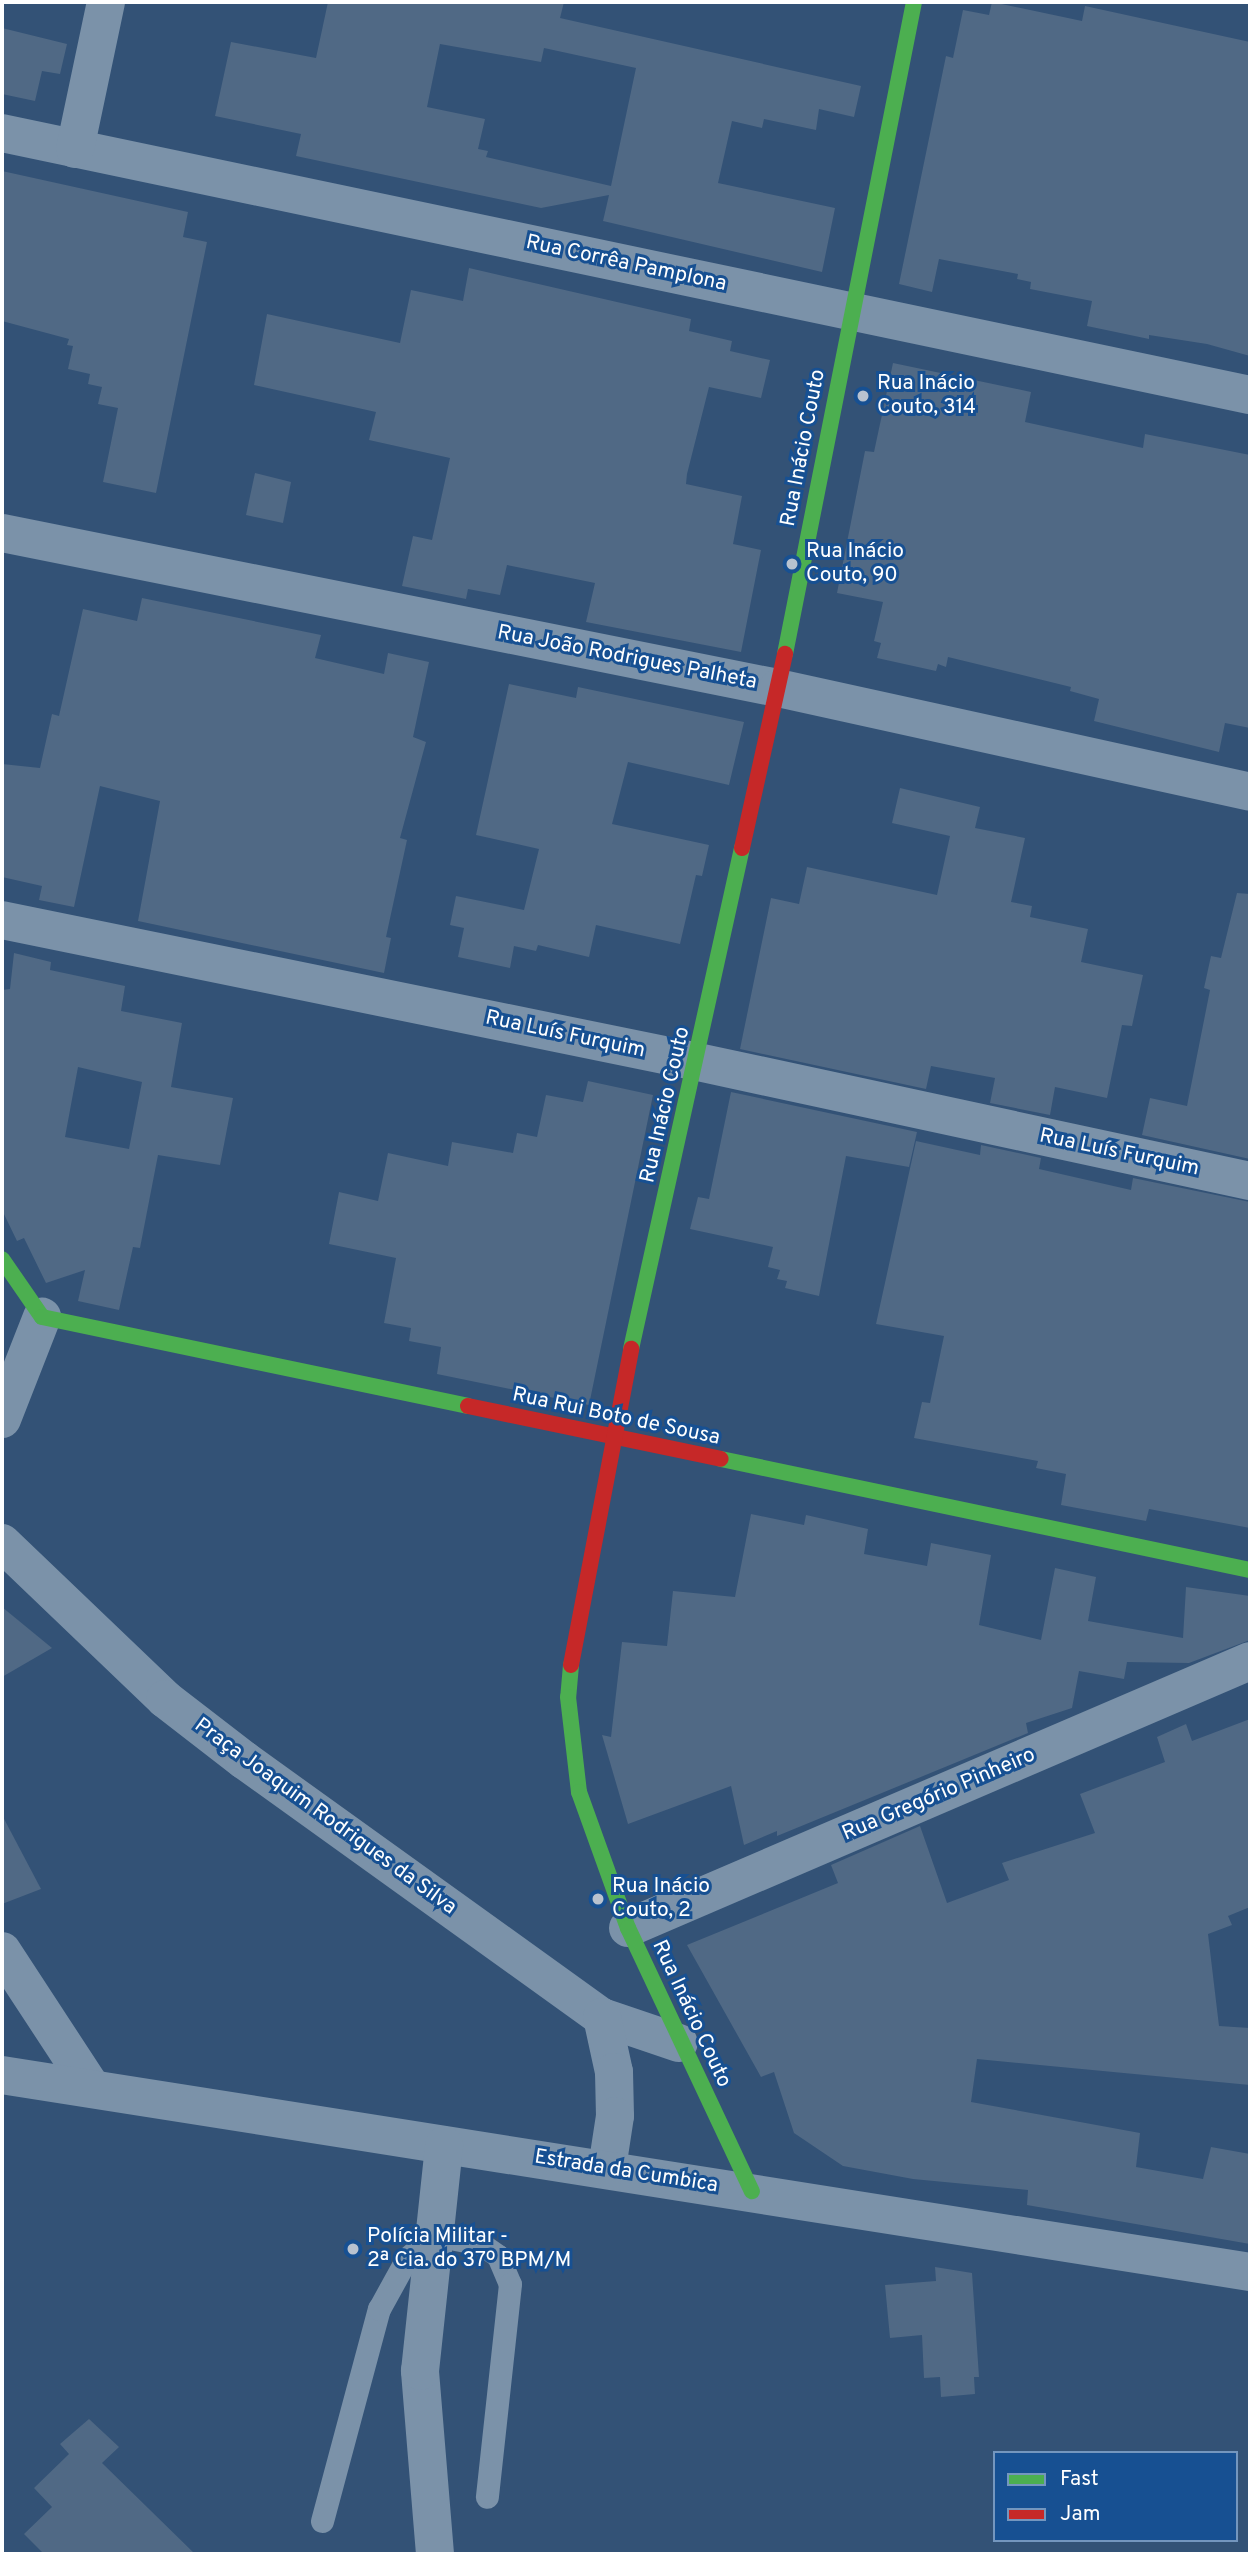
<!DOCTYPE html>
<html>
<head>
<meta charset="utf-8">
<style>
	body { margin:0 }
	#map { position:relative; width:1252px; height:2556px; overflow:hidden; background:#335276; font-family:Overpass,sans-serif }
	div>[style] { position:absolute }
	.building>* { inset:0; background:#506985 }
	.lane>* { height:23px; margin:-11.5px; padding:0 11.5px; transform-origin:11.5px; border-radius:11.5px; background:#7b92a9 }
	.street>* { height:38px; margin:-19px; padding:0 19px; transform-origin:19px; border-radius:19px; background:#7b92a9 }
	.fast>* { height:16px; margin:-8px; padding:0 8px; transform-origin:8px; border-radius:8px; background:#4caf50 }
	.jam>* { height:16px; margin:-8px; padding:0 8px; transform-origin:8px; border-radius:8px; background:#c62828 }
	.dots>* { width:19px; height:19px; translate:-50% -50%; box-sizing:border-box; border:4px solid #175092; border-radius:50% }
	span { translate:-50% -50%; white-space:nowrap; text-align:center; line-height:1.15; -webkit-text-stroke:6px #175092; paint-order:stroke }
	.street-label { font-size:21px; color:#fff }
	.poi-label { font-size:21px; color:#fff }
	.left { translate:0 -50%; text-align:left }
	.frame { position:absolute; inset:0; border:4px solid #fff; pointer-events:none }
	.legend { position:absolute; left:993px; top:2451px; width:245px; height:91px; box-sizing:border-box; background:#175092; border:2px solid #7496be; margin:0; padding:9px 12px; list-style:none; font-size:21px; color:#fff }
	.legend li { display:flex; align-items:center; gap:14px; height:35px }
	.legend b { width:35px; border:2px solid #7496be }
</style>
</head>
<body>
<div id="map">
	<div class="building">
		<i style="clip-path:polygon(evenodd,328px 2px,564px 2px,560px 18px,861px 86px,854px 117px,819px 109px,816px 130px,764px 119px,762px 128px,732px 121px,718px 183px,835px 208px,822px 272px,603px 221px,609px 195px,541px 208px,296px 156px,301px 134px,215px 116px,231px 42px,316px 58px,328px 2px,440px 44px,541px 62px,544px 48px,636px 68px,611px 186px,486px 157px,488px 151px,478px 149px,485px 119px,427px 107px,440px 44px)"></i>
		<i style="clip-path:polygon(992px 2px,1082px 21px,1085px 6px,1250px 42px,1250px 356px,1207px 344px,1149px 335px,1149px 339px,1087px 326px,1092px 301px,1030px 289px,1031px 282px,1017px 279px,1018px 274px,939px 259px,932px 292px,899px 284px,946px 56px,953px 58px,963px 10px,989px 15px)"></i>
		<i style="clip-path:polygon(2px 28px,67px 44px,60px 74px,42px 71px,35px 101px,2px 94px)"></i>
		<i style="clip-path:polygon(2px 171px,188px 212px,183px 237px,207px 242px,156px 493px,103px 482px,118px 408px,98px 404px,102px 387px,88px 384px,90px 374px,68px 369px,73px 346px,67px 345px,69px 339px,2px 321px)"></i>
		<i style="clip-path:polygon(469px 268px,691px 319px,689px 331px,732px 341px,730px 351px,770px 360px,761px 398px,709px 387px,687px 474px,686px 484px,742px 496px,733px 544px,761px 550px,741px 652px,586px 622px,595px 583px,507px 565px,500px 595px,468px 589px,466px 599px,402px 586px,413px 536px,432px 540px,450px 458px,369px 440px,376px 412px,254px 385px,267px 314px,400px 343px,411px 290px,463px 301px)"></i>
		<i style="clip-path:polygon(893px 363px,1031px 392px,1025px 422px,1143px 448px,1145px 434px,1250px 455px,1250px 728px,1225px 723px,1219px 752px,1094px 721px,1099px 699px,1070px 691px,1071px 687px,948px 657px,946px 667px,938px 664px,936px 671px,877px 658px,881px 643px,874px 641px,883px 602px,837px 593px,865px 451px,874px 452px)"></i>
		<i style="clip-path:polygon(255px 473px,291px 482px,283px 523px,246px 515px)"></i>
		<i style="clip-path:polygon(142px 598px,321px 635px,315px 658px,384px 674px,388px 653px,429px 662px,413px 737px,426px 742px,400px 838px,407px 840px,386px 937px,391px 938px,384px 973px,138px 921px,160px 801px,100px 786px,74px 907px,39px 900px,42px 886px,2px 877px,2px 764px,40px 768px,52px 714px,59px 716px,83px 609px,137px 621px)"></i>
		<i style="clip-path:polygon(509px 684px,576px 698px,578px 687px,744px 722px,729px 785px,628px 762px,612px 824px,709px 845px,702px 876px,696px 875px,680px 944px,596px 925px,589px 957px,538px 945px,536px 951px,514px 946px,510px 968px,458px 957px,464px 928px,450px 925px,456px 896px,524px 910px,539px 849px,476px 835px)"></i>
		<i style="clip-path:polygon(900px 788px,980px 807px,975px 828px,1025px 838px,1011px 902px,1032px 906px,1030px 917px,1088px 929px,1081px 962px,1143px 975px,1132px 1026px,1122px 1025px,1107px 1098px,1055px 1087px,1050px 1115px,990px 1103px,995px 1078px,931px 1066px,926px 1089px,740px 1049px,771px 898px,799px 904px,807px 867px,937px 895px,950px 836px,892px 823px)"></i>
		<i style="clip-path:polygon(1237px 893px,1250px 894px,1250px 1159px,1142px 1135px,1150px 1098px,1187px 1106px,1210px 990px,1204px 988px,1211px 956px,1221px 958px)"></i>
		<i style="clip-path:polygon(evenodd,14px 953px,51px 962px,50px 970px,125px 986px,121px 1011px,182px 1023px,171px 1087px,233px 1098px,220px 1165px,158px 1155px,140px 1248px,133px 1247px,119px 1310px,78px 1301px,85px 1270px,46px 1283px,24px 1238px,17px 1241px,2px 1210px,2px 990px,10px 989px,14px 953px,78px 1067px,142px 1082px,129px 1149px,65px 1137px,78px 1067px)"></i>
		<i style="clip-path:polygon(588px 1081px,653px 1095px,589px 1405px,437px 1374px,441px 1347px,409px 1341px,411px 1328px,384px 1323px,396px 1258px,329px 1244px,339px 1192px,378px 1201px,388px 1153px,448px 1166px,452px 1142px,513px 1153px,517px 1133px,537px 1137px,546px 1095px,583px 1102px)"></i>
		<i style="clip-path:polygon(731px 1092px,917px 1132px,909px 1167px,846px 1156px,819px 1296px,785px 1288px,787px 1281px,777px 1279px,780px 1270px,768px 1267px,773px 1247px,690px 1229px,698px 1197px,709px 1199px)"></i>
		<i style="clip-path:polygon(916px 1141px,980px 1155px,981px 1145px,1041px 1158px,1039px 1169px,1131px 1190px,1133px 1178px,1250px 1202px,1250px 1528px,1149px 1509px,1146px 1521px,1061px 1505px,1066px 1474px,1036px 1468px,1038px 1461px,914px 1438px,922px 1402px,930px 1403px,944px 1336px,876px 1324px)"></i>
		<i style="clip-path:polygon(751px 1514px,804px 1525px,806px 1515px,868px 1529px,864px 1554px,927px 1566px,931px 1543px,991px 1555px,979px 1625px,1041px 1640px,1055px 1568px,1096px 1577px,1088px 1621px,1183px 1638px,1186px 1587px,1250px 1596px,1250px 1640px,1189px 1663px,1127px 1662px,1124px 1679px,1079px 1671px,1072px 1708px,1026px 1723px,1028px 1733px,777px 1836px,777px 1831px,744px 1845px,731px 1786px,628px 1824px,602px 1735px,611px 1737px,622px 1642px,667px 1646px,673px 1591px,735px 1597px)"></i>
		<i style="clip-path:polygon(2px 1607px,52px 1648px,2px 1677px)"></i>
		<i style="clip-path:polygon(1250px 1719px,1250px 1907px,1228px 1916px,1232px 1925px,1208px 1934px,1219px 2026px,1250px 2028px,1250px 2085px,977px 2059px,971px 2102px,1140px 2133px,1136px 2167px,1203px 2179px,1211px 2147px,1250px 2154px,1250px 2244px,1027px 2205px,1028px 2190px,913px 2179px,843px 2166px,794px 2133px,774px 2072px,761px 2077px,687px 1945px,838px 1883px,831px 1865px,920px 1826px,947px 1903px,1009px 1880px,1002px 1863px,1095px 1833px,1080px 1794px,1165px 1762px,1157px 1737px,1186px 1724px,1192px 1741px)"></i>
		<i style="clip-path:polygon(2px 1815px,41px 1889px,2px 1904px)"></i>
		<i style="clip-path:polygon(935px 2267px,972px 2273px,979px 2377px,974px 2377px,975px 2394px,941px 2397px,940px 2377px,924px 2378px,922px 2335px,890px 2338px,885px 2285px,936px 2281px)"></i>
		<i style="clip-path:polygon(89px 2419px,119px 2447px,102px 2463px,195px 2554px,44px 2554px,24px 2534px,52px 2507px,34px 2488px,69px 2454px,60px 2444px)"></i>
	</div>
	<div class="lane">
		<i style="left:322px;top:2521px;width:220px;rotate:-75deg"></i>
		<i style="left:379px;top:2309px;width:58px;rotate:-61.2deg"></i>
		<i style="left:407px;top:2258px;width:35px;rotate:-40deg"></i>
		<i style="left:434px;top:2235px;width:48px;rotate:10.8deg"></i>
		<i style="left:481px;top:2244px;width:21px;rotate:35deg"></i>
		<i style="left:498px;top:2256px;width:30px;rotate:67deg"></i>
		<i style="left:510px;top:2284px;width:214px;rotate:96.2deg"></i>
	</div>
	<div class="street">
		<i style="left:2px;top:133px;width:1275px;rotate:11.86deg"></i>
		<i style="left:75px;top:149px;width:150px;rotate:-78.1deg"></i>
		<i style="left:2px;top:533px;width:791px;rotate:11.3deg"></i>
		<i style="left:778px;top:688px;width:483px;rotate:12.4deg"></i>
		<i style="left:2px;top:920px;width:710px;rotate:11.53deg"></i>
		<i style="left:698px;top:1062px;width:565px;rotate:12.17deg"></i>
		<i style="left:2px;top:1419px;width:110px;rotate:-68.6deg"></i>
		<i style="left:2px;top:1543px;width:226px;rotate:43.7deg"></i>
		<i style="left:165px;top:1699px;width:100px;rotate:37.7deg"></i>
		<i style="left:244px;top:1760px;width:441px;rotate:35.7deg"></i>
		<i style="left:602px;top:2017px;width:81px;rotate:18.7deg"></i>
		<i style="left:628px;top:1928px;width:677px;rotate:-23.23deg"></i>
		<i style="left:2px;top:1951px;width:163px;rotate:56.8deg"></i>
		<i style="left:602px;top:2017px;width:56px;rotate:77.7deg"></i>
		<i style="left:614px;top:2072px;width:44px;rotate:88.7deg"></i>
		<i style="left:615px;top:2116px;width:53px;rotate:98.7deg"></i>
		<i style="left:2px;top:2075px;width:1263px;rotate:8.97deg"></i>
		<i style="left:435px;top:2554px;width:184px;rotate:-94.7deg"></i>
		<i style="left:420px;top:2371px;width:227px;rotate:-83.9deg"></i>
	</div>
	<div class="fast">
		<i style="left:785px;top:654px;width:665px;rotate:-78.81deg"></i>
		<i style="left:2px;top:1259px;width:70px;rotate:55.4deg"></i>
		<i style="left:42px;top:1317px;width:435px;rotate:11.8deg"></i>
		<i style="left:631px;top:1349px;width:513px;rotate:-77.51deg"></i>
		<i style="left:721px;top:1459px;width:541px;rotate:11.85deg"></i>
		<i style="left:571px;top:1665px;width:32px;rotate:95deg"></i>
		<i style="left:568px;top:1697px;width:96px;rotate:83.4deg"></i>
		<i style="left:579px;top:1792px;width:145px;rotate:70.2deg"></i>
		<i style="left:628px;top:1928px;width:291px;rotate:64.8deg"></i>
	</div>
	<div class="jam">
		<i style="left:742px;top:848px;width:199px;rotate:-77.5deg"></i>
		<i style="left:468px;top:1406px;width:258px;rotate:11.8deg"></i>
		<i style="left:571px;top:1665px;width:322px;rotate:-79.2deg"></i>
	</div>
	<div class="dots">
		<i style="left:863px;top:396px;background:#b8c2cf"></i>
		<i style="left:792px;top:564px;background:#b8c2cf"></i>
		<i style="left:598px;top:1899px;background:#b8c2cf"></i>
		<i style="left:353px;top:2249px;background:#b8c2cf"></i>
	</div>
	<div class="street-label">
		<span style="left:626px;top:264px;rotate:12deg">Rua Corrêa Pamplona</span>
		<span style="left:804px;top:448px;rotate:-79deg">Rua Inácio Couto</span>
		<span style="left:627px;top:658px;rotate:11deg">Rua João Rodrigues Palheta</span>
		<span style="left:565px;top:1035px;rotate:12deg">Rua Luís Furquim</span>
		<span style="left:666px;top:1105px;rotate:-77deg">Rua Inácio Couto</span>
		<span style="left:1119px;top:1153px;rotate:12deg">Rua Luís Furquim</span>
		<span style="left:616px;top:1417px;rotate:12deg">Rua Rui Boto de Sousa</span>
		<span style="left:939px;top:1795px;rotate:-23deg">Rua Gregório Pinheiro</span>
		<span style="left:325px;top:1817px;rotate:36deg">Praça Joaquim Rodrigues da Silva</span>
		<span style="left:691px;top:2014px;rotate:65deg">Rua Inácio Couto</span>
		<span style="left:626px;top:2172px;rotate:9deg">Estrada da Cumbica</span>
	</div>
	<div class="poi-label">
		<span class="left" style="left:877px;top:396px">Rua Inácio<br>Couto, 314</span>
		<span class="left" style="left:806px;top:564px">Rua Inácio<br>Couto, 90</span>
		<span class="left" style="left:612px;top:1899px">Rua Inácio<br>Couto, 2</span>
		<span class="left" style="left:367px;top:2249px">Polícia Militar -<br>2ª Cia. do 37º BPM/M</span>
	</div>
	<div class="frame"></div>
	<ul class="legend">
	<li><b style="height:9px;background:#4caf50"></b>Fast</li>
	<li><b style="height:9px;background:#c62828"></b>Jam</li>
	</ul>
</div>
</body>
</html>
